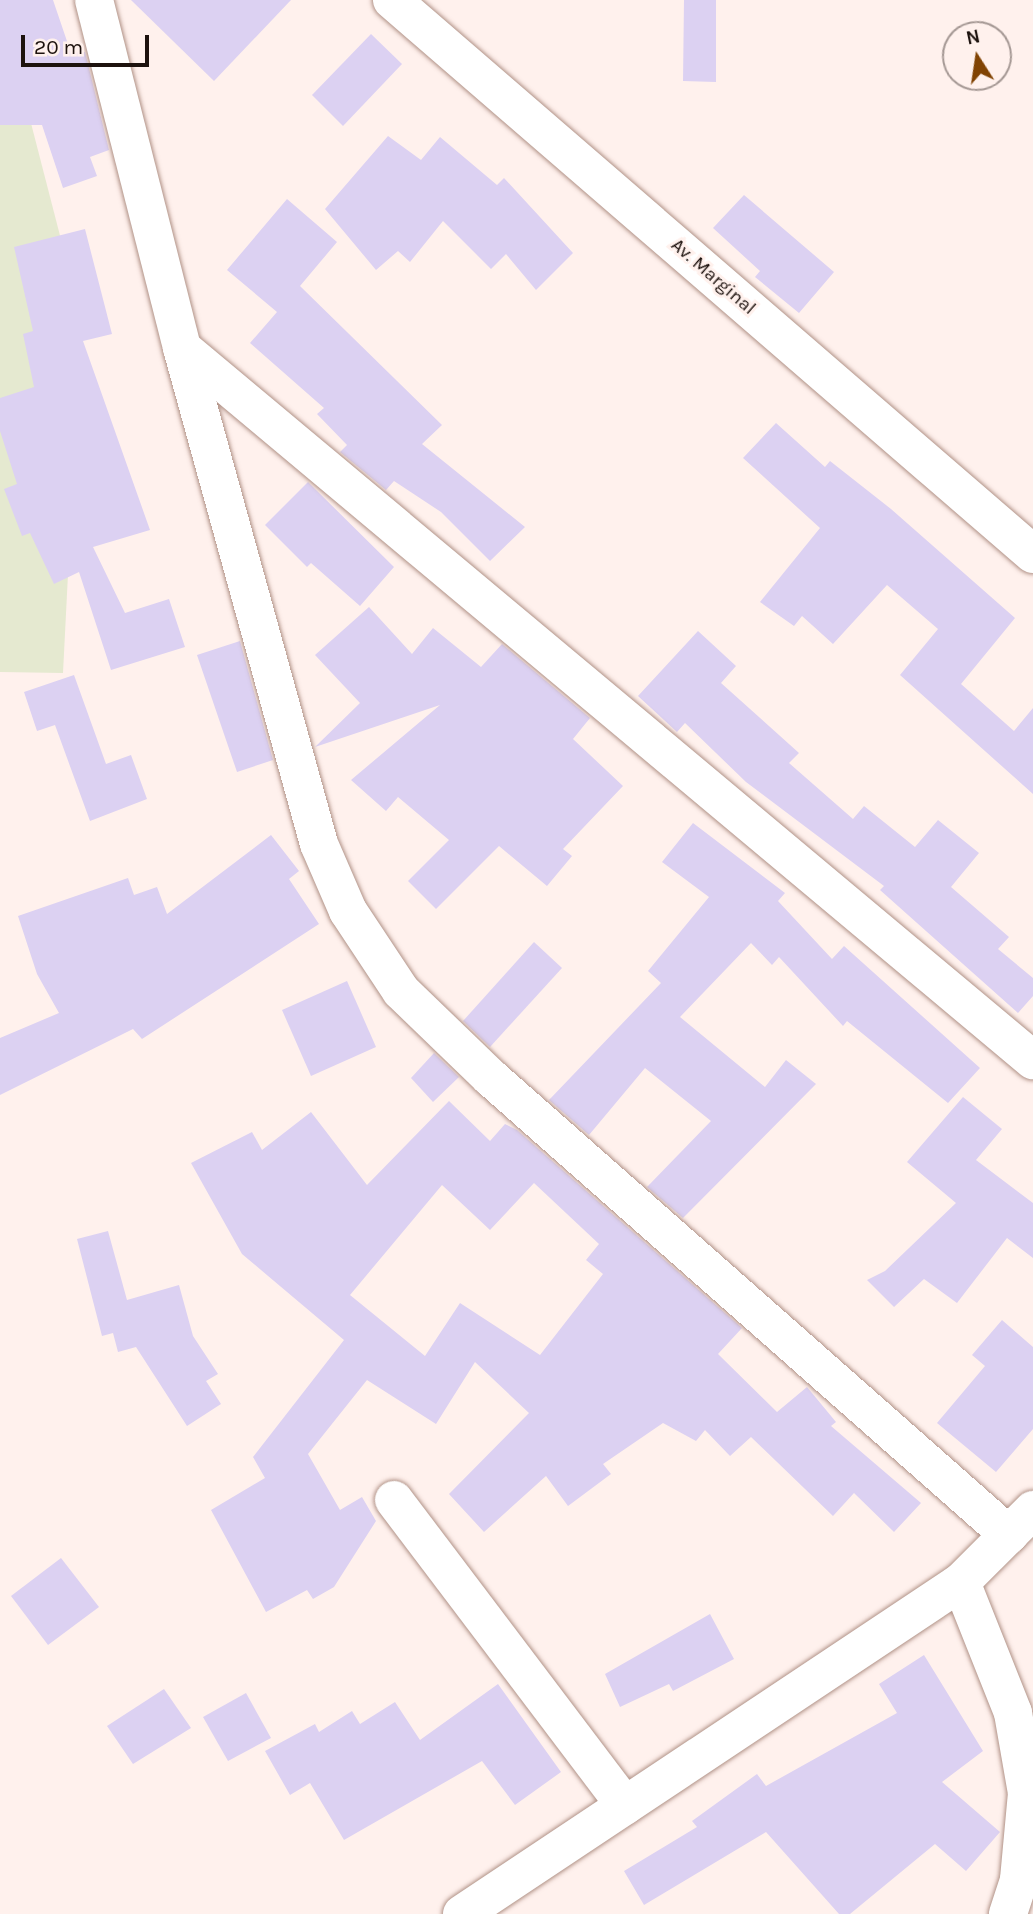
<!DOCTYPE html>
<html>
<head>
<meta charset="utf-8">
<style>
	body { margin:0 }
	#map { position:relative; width:1033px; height:1914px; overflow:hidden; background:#fff1ed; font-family:Karla,sans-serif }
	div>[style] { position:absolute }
	.green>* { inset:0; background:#e5e9d0 }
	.building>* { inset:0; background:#dcd1f2 }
	.roads { filter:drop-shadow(0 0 2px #b19287) drop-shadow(0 0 2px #b19287) }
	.minor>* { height:38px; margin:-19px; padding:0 19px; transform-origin:19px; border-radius:19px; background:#fff }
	span { translate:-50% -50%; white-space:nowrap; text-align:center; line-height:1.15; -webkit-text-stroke:6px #fff1ed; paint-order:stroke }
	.street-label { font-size:19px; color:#1d120e }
	.north { position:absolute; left:942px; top:21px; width:70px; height:70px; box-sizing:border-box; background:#fff1ed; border:2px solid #a59894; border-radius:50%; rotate:348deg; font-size:19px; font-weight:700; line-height:28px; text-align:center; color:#1d120e }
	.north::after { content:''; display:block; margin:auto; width:24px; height:32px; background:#814303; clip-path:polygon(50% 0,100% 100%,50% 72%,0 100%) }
	.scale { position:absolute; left:21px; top:35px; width:128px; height:32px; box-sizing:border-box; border:4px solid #1d120e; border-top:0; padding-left:9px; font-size:21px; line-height:24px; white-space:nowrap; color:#1d120e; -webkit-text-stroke:5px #fff1ed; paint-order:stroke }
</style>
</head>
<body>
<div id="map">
	<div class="green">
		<i style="clip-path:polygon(0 3px,81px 317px,63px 673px,0 672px)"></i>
	</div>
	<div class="building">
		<i style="clip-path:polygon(0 0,53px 0,71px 53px,85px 52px,109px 150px,90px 157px,97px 176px,63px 188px,42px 125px,0 125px)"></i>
		<i style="clip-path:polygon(131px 0,291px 0,214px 81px)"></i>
		<i style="clip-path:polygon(684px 0,716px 0,716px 82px,683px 81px)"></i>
		<i style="clip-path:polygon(371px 34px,402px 64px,343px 126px,312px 95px)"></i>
		<i style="clip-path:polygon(388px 136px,421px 160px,440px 137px,497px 185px,504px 178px,573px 253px,536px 290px,506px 254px,491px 269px,443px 221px,410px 262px,398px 251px,376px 270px,325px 209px)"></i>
		<i style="clip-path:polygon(744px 195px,834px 272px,799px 313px,755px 277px,760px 271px,713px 228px)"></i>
		<i style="clip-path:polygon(287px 199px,337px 242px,300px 286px,442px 425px,422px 444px,525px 527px,490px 561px,441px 512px,394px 481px,386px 490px,340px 452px,347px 445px,317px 414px,324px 408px,250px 343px,277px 312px,227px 270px)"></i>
		<i style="clip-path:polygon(85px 229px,112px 334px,83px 341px,150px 530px,93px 547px,125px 613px,169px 599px,185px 647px,111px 670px,79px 572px,54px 584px,30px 533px,22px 536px,4px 489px,17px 484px,0 431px,0 398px,34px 387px,23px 334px,33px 331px,14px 247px)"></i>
		<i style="clip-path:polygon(776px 423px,825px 467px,830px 461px,891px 509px,1015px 618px,961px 684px,1014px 731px,1033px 708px,1033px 794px,900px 675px,938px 629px,887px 585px,833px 644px,802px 616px,794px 626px,760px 602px,820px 528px,743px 458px)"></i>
		<i style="clip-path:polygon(308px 482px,394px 567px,360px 606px,311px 563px,307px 567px,265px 525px)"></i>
		<i style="clip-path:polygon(369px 607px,412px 654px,433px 628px,481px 667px,502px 644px,590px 718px,573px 739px,623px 786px,563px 849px,572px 856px,547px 886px,499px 846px,436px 909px,408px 881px,449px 840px,398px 797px,386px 811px,351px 780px,440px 705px,315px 747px,360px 703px,315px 655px)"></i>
		<i style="clip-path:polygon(698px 631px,736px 666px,721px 683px,799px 753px,789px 763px,853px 819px,864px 806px,915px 847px,938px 820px,979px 853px,951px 887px,1009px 937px,998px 949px,1033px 978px,1033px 996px,1018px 1013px,880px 890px,884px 886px,746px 782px,685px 723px,677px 732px,638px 696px)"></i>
		<i style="clip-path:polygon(240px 641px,273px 760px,237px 772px,197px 655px)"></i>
		<i style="clip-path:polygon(74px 675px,106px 764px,131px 755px,147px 799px,90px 821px,55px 725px,37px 731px,24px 692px)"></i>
		<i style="clip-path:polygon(693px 823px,785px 893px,778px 901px,832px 959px,844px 946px,980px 1068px,948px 1103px,847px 1021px,843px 1026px,779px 957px,772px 965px,751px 943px,680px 1017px,765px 1087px,786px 1060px,816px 1084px,683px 1218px,647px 1187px,711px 1121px,645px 1068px,589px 1135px,549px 1100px,661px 983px,648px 971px,709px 897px,662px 862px)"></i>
		<i style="clip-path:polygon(271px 835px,299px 871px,289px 879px,319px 924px,142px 1039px,133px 1029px,0 1095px,0 1038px,59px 1013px,37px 974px,18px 916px,128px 878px,134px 895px,157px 887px,167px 914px)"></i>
		<i style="clip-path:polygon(534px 942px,562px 968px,490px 1047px,463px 1021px)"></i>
		<i style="clip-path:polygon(347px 981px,376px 1047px,311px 1076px,282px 1010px)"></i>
		<i style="clip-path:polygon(434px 1053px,459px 1077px,433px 1102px,411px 1078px)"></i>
		<i style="clip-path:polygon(963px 1097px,1002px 1129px,976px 1160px,1033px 1203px,1033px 1258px,1007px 1238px,957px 1303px,924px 1279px,894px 1307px,867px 1280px,885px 1271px,956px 1203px,907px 1162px)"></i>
		<i style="clip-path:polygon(evenodd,449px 1101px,490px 1141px,505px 1124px,517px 1130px,742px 1328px,718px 1354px,777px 1412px,807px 1387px,836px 1422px,831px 1426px,921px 1503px,894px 1532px,854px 1493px,833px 1516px,751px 1437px,730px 1456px,705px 1430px,696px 1441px,663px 1423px,603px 1464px,611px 1474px,568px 1506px,546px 1476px,484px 1532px,449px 1494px,529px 1413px,475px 1362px,436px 1424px,367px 1380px,308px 1454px,340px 1510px,362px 1497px,376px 1521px,334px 1587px,313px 1599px,307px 1590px,266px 1612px,211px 1510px,265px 1478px,253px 1457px,344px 1340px,242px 1254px,191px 1163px,252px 1132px,262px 1150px,311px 1112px,367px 1185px,449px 1101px,534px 1183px,599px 1244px,586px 1260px,603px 1274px,540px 1355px,460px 1303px,425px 1356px,350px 1295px,442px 1185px,490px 1230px,534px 1183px)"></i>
		<i style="clip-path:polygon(108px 1231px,127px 1300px,179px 1285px,193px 1336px,218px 1374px,206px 1381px,221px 1404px,187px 1426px,136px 1347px,118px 1352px,113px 1333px,102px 1336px,77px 1239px)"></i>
		<i style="clip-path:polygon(1002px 1320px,1033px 1347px,1033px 1429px,996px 1472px,937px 1423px,985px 1366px,972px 1355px)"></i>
		<i style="clip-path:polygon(61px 1558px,99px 1607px,48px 1645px,11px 1596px)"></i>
		<i style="clip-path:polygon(710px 1614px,734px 1659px,673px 1691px,669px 1684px,620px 1707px,605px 1674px)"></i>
		<i style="clip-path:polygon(924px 1655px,983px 1751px,942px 1782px,1000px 1832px,966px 1871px,935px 1844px,850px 1914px,839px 1914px,766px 1832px,644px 1905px,624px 1871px,697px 1827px,692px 1821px,757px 1774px,766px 1786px,897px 1713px,879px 1684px)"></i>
		<i style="clip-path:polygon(498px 1684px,561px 1772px,515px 1805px,482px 1761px,344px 1840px,310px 1783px,290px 1795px,265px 1751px,315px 1724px,319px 1732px,352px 1711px,360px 1724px,395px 1702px,420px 1740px)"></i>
		<i style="clip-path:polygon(164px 1689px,191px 1728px,133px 1764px,107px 1726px)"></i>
		<i style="clip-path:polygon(246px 1693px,271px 1738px,228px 1761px,203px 1717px)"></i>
	</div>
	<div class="roads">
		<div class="minor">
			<i style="left:94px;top:0;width:359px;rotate:75.8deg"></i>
			<i style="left:182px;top:348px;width:515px;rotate:74.56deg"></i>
			<i style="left:319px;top:844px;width:73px;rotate:66.6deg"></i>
			<i style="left:348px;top:911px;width:96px;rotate:56.5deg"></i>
			<i style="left:401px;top:991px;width:124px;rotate:44deg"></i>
			<i style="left:490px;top:1077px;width:692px;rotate:41.43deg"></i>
			<i style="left:392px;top:0;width:847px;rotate:40.84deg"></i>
			<i style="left:182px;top:348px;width:1110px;rotate:39.92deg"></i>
			<i style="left:394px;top:1500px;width:383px;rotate:52.9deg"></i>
			<i style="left:961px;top:1582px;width:141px;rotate:68.3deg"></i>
			<i style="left:1013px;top:1713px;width:81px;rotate:80.1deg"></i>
			<i style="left:1027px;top:1793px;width:87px;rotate:95.3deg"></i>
			<i style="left:1019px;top:1880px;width:36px;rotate:108deg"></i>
			<i style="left:462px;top:1914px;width:599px;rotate:-33.64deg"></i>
			<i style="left:961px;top:1582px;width:102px;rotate:-45deg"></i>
		</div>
	</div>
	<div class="street-label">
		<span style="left:713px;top:277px;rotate:41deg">Av. Marginal</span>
	</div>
	<div class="north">N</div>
	<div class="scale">20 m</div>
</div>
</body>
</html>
